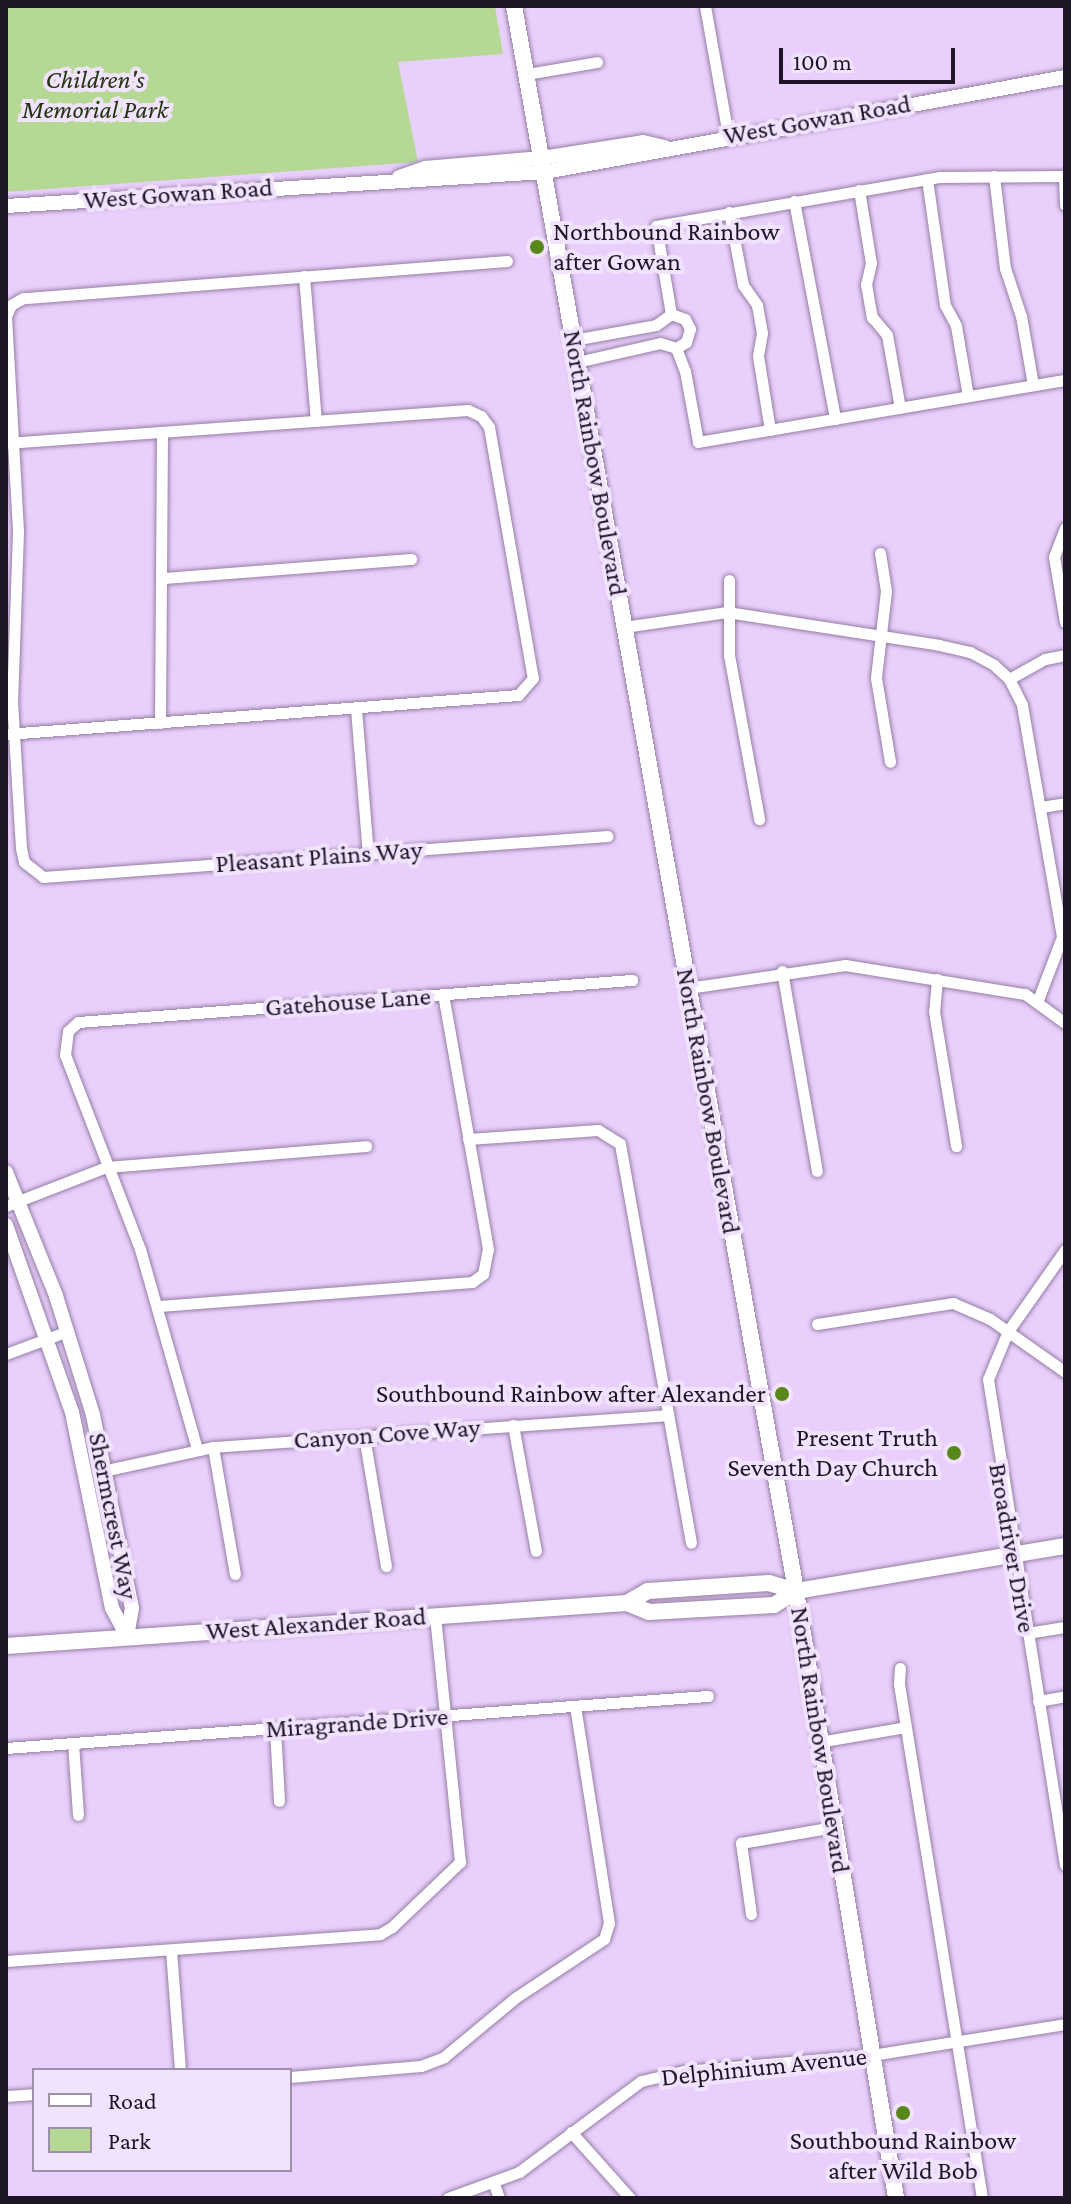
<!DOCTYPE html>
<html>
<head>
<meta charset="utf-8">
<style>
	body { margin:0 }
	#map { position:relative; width:1071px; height:2204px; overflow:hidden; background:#e9d0fc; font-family:"Crimson Pro",serif }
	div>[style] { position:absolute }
	.green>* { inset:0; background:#b5d995 }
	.roads { filter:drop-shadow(0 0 2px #957ea6) drop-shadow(0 0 2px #957ea6) }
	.minor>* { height:11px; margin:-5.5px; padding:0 5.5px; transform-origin:5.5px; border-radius:5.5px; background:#fff }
	.tertiary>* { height:14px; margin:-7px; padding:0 7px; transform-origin:7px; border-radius:7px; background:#fff }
	.secondary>* { height:16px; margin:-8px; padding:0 8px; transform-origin:8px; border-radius:8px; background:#fff }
	.primary>* { height:16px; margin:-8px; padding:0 8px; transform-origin:8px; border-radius:8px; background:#fff }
	.dots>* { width:22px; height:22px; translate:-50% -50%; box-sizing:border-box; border:4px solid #f1e2fd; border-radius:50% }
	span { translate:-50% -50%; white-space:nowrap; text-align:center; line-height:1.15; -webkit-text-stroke:8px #f1e2fd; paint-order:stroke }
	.park-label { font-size:26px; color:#23350f; font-style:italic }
	.street-label { font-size:26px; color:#1e1525 }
	.poi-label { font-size:26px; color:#1e1525 }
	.left { translate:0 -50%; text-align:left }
	.right { translate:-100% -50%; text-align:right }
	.frame { position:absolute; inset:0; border:8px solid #1e1525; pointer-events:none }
	.legend { position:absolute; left:32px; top:2068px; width:260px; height:104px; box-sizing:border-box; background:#f1e2fd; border:2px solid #9d90a7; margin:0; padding:10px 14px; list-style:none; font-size:24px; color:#1e1525 }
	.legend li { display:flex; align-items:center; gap:16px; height:40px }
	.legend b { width:40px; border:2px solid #9d90a7 }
	.scale { position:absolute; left:779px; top:48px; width:176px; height:36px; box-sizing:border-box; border:4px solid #1e1525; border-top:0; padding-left:10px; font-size:24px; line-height:28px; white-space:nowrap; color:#1e1525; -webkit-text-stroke:6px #f1e2fd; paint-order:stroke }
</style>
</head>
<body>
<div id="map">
	<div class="green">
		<i style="clip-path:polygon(6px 6px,495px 6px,503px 54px,398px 62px,418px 162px,6px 192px)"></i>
	</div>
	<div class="roads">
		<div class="minor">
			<i style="left:705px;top:6px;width:131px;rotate:79.9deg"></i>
			<i style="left:527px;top:74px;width:71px;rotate:-9.7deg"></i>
			<i style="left:994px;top:176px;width:93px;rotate:83.2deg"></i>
			<i style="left:1005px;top:268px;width:51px;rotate:71.6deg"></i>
			<i style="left:1021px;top:316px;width:70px;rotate:80.1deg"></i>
			<i style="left:1064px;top:176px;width:29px;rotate:88deg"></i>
			<i style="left:927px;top:179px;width:127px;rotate:81.9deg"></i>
			<i style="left:945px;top:305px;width:24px;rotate:62deg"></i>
			<i style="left:956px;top:326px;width:71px;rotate:80.3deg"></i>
			<i style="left:859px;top:190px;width:74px;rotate:80.7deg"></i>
			<i style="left:871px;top:263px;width:22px;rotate:103deg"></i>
			<i style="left:866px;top:284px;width:34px;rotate:80deg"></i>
			<i style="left:872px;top:317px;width:23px;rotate:50deg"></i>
			<i style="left:887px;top:335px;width:74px;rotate:79.9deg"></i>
			<i style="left:794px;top:201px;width:222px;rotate:79.3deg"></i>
			<i style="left:729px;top:212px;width:74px;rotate:79.1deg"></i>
			<i style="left:743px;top:285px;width:24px;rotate:55deg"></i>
			<i style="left:757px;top:305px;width:28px;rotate:80deg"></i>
			<i style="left:762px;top:333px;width:23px;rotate:100deg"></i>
			<i style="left:758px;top:356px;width:75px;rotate:80.8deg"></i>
			<i style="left:507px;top:261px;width:485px;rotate:175.6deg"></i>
			<i style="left:23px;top:298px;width:14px;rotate:150deg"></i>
			<i style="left:11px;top:305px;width:12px;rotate:114deg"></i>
			<i style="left:6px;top:316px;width:216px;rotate:86.8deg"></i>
			<i style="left:18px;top:532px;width:169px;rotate:92deg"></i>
			<i style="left:12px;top:701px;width:147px;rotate:86.5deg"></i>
			<i style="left:21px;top:848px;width:14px;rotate:78deg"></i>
			<i style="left:24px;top:862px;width:24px;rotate:38deg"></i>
			<i style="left:43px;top:877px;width:566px;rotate:-4.15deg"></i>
			<i style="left:304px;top:276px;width:145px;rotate:85.3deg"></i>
			<i style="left:671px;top:314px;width:89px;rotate:-99.7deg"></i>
			<i style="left:656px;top:226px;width:287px;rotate:-9.8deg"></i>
			<i style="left:939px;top:177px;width:126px;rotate:-0.5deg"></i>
			<i style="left:671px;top:314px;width:15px;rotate:20deg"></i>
			<i style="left:685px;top:319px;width:11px;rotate:63deg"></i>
			<i style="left:690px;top:329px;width:14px;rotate:107deg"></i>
			<i style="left:686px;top:342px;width:12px;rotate:149deg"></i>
			<i style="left:573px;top:340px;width:84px;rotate:-10.2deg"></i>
			<i style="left:656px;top:325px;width:19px;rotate:-36deg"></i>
			<i style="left:676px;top:348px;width:25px;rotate:69deg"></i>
			<i style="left:685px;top:371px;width:72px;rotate:79.6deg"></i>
			<i style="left:698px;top:442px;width:372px;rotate:-9.6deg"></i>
			<i style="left:577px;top:362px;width:85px;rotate:-12.9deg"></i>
			<i style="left:660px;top:343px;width:17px;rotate:17deg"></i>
			<i style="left:6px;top:443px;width:463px;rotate:-4.1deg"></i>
			<i style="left:468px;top:410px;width:14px;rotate:25deg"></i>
			<i style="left:481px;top:416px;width:14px;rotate:54deg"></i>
			<i style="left:489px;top:427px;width:255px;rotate:80.1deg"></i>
			<i style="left:533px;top:678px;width:23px;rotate:131deg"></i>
			<i style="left:518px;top:695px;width:512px;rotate:175.64deg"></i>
			<i style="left:1065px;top:528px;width:31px;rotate:111deg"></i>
			<i style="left:1054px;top:557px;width:66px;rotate:80.4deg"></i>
			<i style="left:880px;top:553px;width:38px;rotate:81deg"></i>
			<i style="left:886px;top:591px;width:88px;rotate:96.6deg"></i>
			<i style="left:876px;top:678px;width:85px;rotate:80.5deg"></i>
			<i style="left:163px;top:578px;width:249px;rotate:-4.4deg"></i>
			<i style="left:729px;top:580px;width:75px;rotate:90deg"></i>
			<i style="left:729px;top:655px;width:167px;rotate:79.6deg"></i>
			<i style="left:624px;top:627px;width:104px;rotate:-8.3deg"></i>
			<i style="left:727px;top:612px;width:215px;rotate:8.8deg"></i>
			<i style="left:939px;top:645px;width:32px;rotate:13deg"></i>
			<i style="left:970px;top:652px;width:27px;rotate:28deg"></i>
			<i style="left:994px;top:665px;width:21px;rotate:43deg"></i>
			<i style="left:1009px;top:679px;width:29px;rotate:63deg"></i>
			<i style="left:1022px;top:705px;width:235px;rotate:80.2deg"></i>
			<i style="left:1062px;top:937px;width:67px;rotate:110.9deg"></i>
			<i style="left:1009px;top:679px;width:41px;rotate:-29.1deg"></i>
			<i style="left:1045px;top:659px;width:20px;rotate:-11deg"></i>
			<i style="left:356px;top:709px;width:145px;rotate:85.3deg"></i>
			<i style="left:160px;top:723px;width:291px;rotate:-89.6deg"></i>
			<i style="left:1041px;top:807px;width:24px;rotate:-9deg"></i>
			<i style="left:782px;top:971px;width:203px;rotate:80.1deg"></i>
			<i style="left:937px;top:979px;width:32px;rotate:95deg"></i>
			<i style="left:934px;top:1011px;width:137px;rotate:80.7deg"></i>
			<i style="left:688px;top:988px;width:159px;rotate:-8.3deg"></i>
			<i style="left:845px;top:965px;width:182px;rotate:9.2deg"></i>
			<i style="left:1025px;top:994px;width:49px;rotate:35.9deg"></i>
			<i style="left:468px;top:1139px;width:130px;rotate:-4deg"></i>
			<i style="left:598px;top:1130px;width:26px;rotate:32deg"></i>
			<i style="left:620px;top:1144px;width:405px;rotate:79.9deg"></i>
			<i style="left:6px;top:1206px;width:107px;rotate:-21.3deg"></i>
			<i style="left:106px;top:1167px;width:261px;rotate:-4.6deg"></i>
			<i style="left:1065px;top:1250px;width:99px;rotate:125.1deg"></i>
			<i style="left:1008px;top:1331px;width:52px;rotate:112.6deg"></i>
			<i style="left:988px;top:1379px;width:492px;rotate:81deg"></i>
			<i style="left:159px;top:1306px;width:314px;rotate:-4.4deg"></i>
			<i style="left:472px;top:1282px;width:14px;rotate:-36deg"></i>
			<i style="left:483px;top:1274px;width:25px;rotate:-79deg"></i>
			<i style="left:488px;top:1249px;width:259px;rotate:-100deg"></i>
			<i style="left:817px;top:1324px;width:138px;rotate:-8.8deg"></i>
			<i style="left:953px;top:1303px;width:40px;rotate:23.4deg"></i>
			<i style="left:990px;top:1319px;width:92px;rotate:35.2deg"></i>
			<i style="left:6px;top:1354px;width:66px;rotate:-20.4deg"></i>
			<i style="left:513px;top:1425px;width:128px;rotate:79.7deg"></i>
			<i style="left:364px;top:1436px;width:132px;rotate:80.4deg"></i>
			<i style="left:213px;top:1447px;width:129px;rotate:80.2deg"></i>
			<i style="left:197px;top:1449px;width:208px;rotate:-105.9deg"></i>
			<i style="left:140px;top:1249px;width:208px;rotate:-111.1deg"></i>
			<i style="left:65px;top:1055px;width:24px;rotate:-83deg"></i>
			<i style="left:68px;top:1031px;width:13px;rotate:-42deg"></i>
			<i style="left:78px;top:1022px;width:556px;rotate:-4.34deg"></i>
			<i style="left:107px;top:1470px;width:108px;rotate:-12.2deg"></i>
			<i style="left:213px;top:1447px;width:456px;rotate:-4deg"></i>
			<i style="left:1027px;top:1633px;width:38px;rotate:-9deg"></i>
			<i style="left:900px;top:1668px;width:16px;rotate:94deg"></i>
			<i style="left:899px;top:1684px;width:521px;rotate:80.83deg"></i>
			<i style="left:1038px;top:1701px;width:27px;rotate:-10deg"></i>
			<i style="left:275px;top:1729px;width:72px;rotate:86.8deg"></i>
			<i style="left:819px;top:1742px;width:88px;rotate:-9.8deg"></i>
			<i style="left:73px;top:1743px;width:72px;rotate:86deg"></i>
			<i style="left:6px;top:1748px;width:704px;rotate:-4.24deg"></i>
			<i style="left:751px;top:1914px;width:72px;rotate:-98deg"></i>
			<i style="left:741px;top:1843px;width:94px;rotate:-9.8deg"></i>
			<i style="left:171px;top:1950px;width:120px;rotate:85.7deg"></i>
			<i style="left:6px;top:1961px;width:375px;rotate:-4.1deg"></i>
			<i style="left:380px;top:1934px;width:14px;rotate:-30deg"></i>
			<i style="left:392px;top:1927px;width:94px;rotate:-43.7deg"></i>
			<i style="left:460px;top:1862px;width:247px;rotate:-95.8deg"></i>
			<i style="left:290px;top:2077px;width:131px;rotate:-4.8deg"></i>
			<i style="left:421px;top:2066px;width:25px;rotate:-21deg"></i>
			<i style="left:444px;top:2057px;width:92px;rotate:-39.7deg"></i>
			<i style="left:515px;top:1998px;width:107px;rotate:-33.5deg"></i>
			<i style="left:604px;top:1939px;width:17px;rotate:-73deg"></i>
			<i style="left:609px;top:1923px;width:219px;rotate:-98.9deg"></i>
			<i style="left:6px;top:2096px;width:28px;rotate:-4deg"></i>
			<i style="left:571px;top:2132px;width:89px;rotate:48.2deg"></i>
			<i style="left:494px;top:2184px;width:15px;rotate:70deg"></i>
			<i style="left:448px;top:2198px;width:76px;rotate:-20.1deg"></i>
			<i style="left:519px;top:2172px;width:152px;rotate:-36.7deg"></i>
			<i style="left:641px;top:2081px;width:44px;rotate:-13.1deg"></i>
			<i style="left:684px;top:2071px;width:189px;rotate:-4.9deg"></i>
			<i style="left:872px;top:2055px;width:195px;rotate:-9.1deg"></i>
		</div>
		<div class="tertiary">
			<i style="left:399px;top:177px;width:28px;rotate:-19deg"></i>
			<i style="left:425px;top:168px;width:117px;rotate:-4.9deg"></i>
			<i style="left:542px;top:158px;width:102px;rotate:-9deg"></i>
			<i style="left:643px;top:142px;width:22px;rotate:13deg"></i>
			<i style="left:6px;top:206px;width:540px;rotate:-3.61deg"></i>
			<i style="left:545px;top:172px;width:529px;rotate:-10.35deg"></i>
			<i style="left:6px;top:1172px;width:134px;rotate:68deg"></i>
			<i style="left:56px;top:1296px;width:125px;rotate:72.7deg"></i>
			<i style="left:93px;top:1415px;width:197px;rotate:78.6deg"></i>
			<i style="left:132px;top:1608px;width:29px;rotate:100deg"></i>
			<i style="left:6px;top:1225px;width:198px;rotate:70.6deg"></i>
			<i style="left:72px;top:1412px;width:200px;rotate:78.5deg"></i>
			<i style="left:112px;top:1608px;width:32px;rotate:62deg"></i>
		</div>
		<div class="secondary">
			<i style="left:627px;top:1603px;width:24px;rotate:22deg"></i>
			<i style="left:649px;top:1612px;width:125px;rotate:-3.2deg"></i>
			<i style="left:774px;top:1605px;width:26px;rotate:-32deg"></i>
			<i style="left:796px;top:1591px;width:273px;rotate:-9.5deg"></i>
			<i style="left:6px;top:1646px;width:622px;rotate:-3.96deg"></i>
			<i style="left:627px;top:1603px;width:24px;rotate:-30deg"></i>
			<i style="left:648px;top:1591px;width:121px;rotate:-3.8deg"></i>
			<i style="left:769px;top:1583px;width:28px;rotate:17deg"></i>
		</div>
		<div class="primary">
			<i style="left:514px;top:6px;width:1610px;rotate:79.91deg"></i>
			<i style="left:796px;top:1591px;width:615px;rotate:80.64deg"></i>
		</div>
	</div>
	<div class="dots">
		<i style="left:537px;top:247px;background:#59881a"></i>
		<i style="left:782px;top:1394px;background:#59881a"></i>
		<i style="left:954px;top:1453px;background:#59881a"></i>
		<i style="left:903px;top:2113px;background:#59881a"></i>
	</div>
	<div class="park-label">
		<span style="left:95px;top:95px">Children's<br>Memorial Park</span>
	</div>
	<div class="street-label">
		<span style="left:817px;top:120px;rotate:-10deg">West Gowan Road</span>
		<span style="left:178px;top:194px;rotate:-4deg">West Gowan Road</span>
		<span style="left:595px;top:463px;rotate:80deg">North Rainbow Boulevard</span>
		<span style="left:319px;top:857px;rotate:-4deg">Pleasant Plains Way</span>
		<span style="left:348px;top:1002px;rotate:-4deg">Gatehouse Lane</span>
		<span style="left:708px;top:1101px;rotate:80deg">North Rainbow Boulevard</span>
		<span style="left:387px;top:1434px;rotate:-4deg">Canyon Cove Way</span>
		<span style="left:113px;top:1516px;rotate:79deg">Shermcrest Way</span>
		<span style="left:1012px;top:1548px;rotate:80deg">Broadriver Drive</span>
		<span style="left:316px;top:1624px;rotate:-4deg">West Alexander Road</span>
		<span style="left:357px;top:1723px;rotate:-4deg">Miragrande Drive</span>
		<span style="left:820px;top:1740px;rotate:81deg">North Rainbow Boulevard</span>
		<span style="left:764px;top:2067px;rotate:-6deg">Delphinium Avenue</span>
	</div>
	<div class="poi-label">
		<span class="left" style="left:553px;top:247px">Northbound Rainbow<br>after Gowan</span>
		<span class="right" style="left:766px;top:1394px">Southbound Rainbow after Alexander</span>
		<span class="right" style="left:938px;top:1453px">Present Truth<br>Seventh Day Church</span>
		<span style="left:903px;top:2156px">Southbound Rainbow<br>after Wild Bob</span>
	</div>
	<div class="frame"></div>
	<ul class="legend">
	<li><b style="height:10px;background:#fff"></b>Road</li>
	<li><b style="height:22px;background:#b5d995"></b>Park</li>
	</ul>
	<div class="scale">100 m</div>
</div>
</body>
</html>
